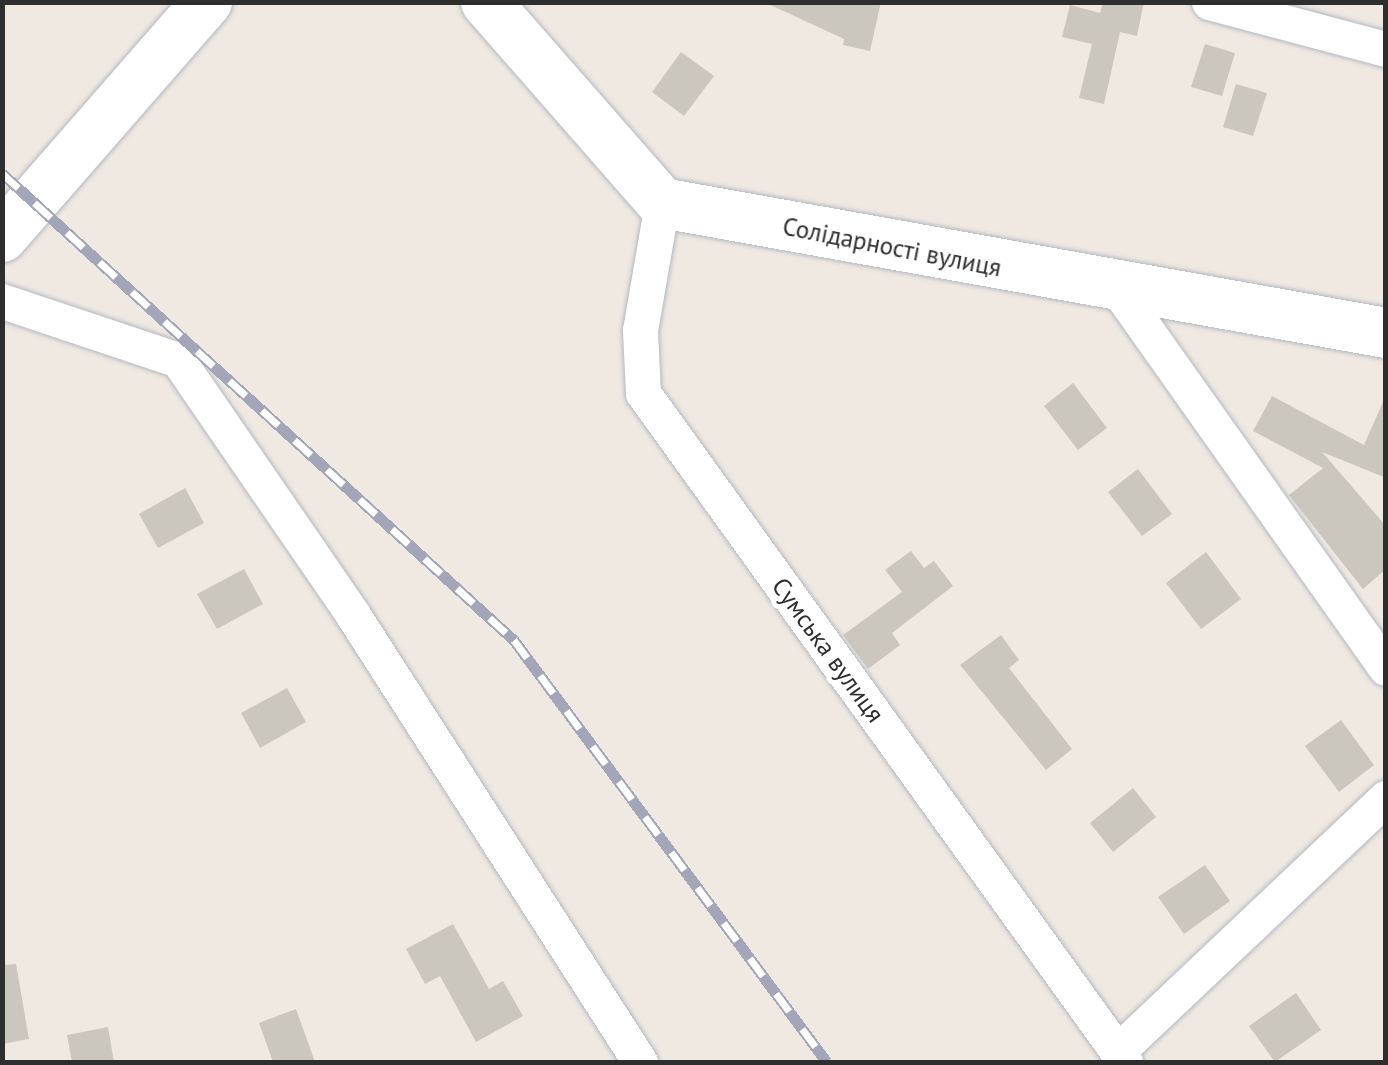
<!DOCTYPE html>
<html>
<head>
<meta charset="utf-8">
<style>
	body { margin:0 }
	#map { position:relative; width:1388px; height:1065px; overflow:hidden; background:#efe9e1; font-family:"PT Sans",sans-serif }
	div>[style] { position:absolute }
	.building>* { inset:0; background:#cbc7bf }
	.roads { filter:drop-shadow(0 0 2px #b4b7c1) drop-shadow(0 0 2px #b4b7c1) }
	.street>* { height:35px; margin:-17.5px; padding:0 17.5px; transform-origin:17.5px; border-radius:17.5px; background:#fff }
	.secondary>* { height:50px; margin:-25px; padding:0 25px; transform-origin:25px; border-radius:25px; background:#fff }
	.rail>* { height:11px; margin-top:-5.5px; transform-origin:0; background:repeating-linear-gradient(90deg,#fff 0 22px,#a3a6b8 0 44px); box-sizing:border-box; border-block:2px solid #a3a6b8 }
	span { translate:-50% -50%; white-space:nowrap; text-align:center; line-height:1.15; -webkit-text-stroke:10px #fff; paint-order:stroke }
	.street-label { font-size:25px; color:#2e2e2e }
	.frame { position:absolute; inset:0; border:5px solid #2e2e2e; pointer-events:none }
</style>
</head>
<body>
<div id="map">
	<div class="building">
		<i style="clip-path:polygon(764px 2px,881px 2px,870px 51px,843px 45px,844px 39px)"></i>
		<i style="clip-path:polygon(1103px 2px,1144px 2px,1137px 36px,1120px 32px,1104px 104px,1079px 98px,1092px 44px,1062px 37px,1070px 5px,1100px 13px)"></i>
		<i style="clip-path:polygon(1205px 44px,1235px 53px,1222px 96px,1191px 87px)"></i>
		<i style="clip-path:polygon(681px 52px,714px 76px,684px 116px,652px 92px)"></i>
		<i style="clip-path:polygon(1236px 84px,1267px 93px,1253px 136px,1223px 127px)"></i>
		<i style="clip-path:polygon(1073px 383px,1107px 428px,1078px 450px,1044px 406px)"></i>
		<i style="clip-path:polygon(1386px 395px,1386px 478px,1322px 452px,1386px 526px,1386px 569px,1363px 589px,1289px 495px,1323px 468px,1253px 431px,1272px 396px,1364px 445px)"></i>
		<i style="clip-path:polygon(1138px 469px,1172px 514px,1142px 536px,1108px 492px)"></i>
		<i style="clip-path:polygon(185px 488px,204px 523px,158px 548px,139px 514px)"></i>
		<i style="clip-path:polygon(911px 551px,924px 568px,934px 561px,953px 586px,892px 633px,900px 645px,868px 669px,843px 635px,902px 592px,885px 570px)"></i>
		<i style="clip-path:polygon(1206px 552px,1241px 599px,1201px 629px,1166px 583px)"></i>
		<i style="clip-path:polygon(244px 569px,263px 604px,217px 629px,197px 594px)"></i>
		<i style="clip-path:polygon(1001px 635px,1019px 660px,1009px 668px,1072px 749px,1046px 770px,960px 665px)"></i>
		<i style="clip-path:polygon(287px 688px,306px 722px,260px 748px,241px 713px)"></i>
		<i style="clip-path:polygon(1341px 720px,1374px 765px,1339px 792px,1305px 746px)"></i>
		<i style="clip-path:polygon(1133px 788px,1156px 817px,1113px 852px,1090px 823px)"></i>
		<i style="clip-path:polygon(1205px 865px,1230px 901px,1184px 934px,1158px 897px)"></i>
		<i style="clip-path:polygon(453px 924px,489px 989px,503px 981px,523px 1016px,476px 1042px,440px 976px,425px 984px,406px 949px)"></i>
		<i style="clip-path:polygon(16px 964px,29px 1039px,2px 1044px,2px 965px)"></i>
		<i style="clip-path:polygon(1296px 993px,1321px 1030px,1275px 1062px,1249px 1026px)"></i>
		<i style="clip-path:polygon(296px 1009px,315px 1062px,273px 1062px,259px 1023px)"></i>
		<i style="clip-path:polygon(108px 1027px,114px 1062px,72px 1062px,67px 1035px)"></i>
	</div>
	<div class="roads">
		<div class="street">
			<i style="left:1209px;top:2px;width:183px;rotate:14.9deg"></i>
			<i style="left:662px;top:203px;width:129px;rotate:99.8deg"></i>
			<i style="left:640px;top:330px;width:63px;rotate:87.3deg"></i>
			<i style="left:643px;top:393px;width:825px;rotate:54.23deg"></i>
			<i style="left:1118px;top:290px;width:463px;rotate:54.7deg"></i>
			<i style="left:2px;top:301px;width:186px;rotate:18.5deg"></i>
			<i style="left:178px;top:360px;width:309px;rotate:55.5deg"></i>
			<i style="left:353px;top:615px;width:531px;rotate:57.3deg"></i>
			<i style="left:1117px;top:1052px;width:370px;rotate:-43.4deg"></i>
		</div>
		<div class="secondary">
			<i style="left:486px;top:2px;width:267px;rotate:48.8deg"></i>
			<i style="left:662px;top:203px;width:736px;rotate:10.18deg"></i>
			<i style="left:2px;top:237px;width:312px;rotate:-48.9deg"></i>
		</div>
	</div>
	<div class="rail">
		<i style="left:2px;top:173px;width:693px;rotate:42.37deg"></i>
		<i style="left:514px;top:640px;width:525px;rotate:53.44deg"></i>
	</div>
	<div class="street-label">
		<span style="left:892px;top:247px;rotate:11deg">Солідарності вулиця</span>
		<span style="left:828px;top:650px;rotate:54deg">Сумська вулиця</span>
	</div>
	<div class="frame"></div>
</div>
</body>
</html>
